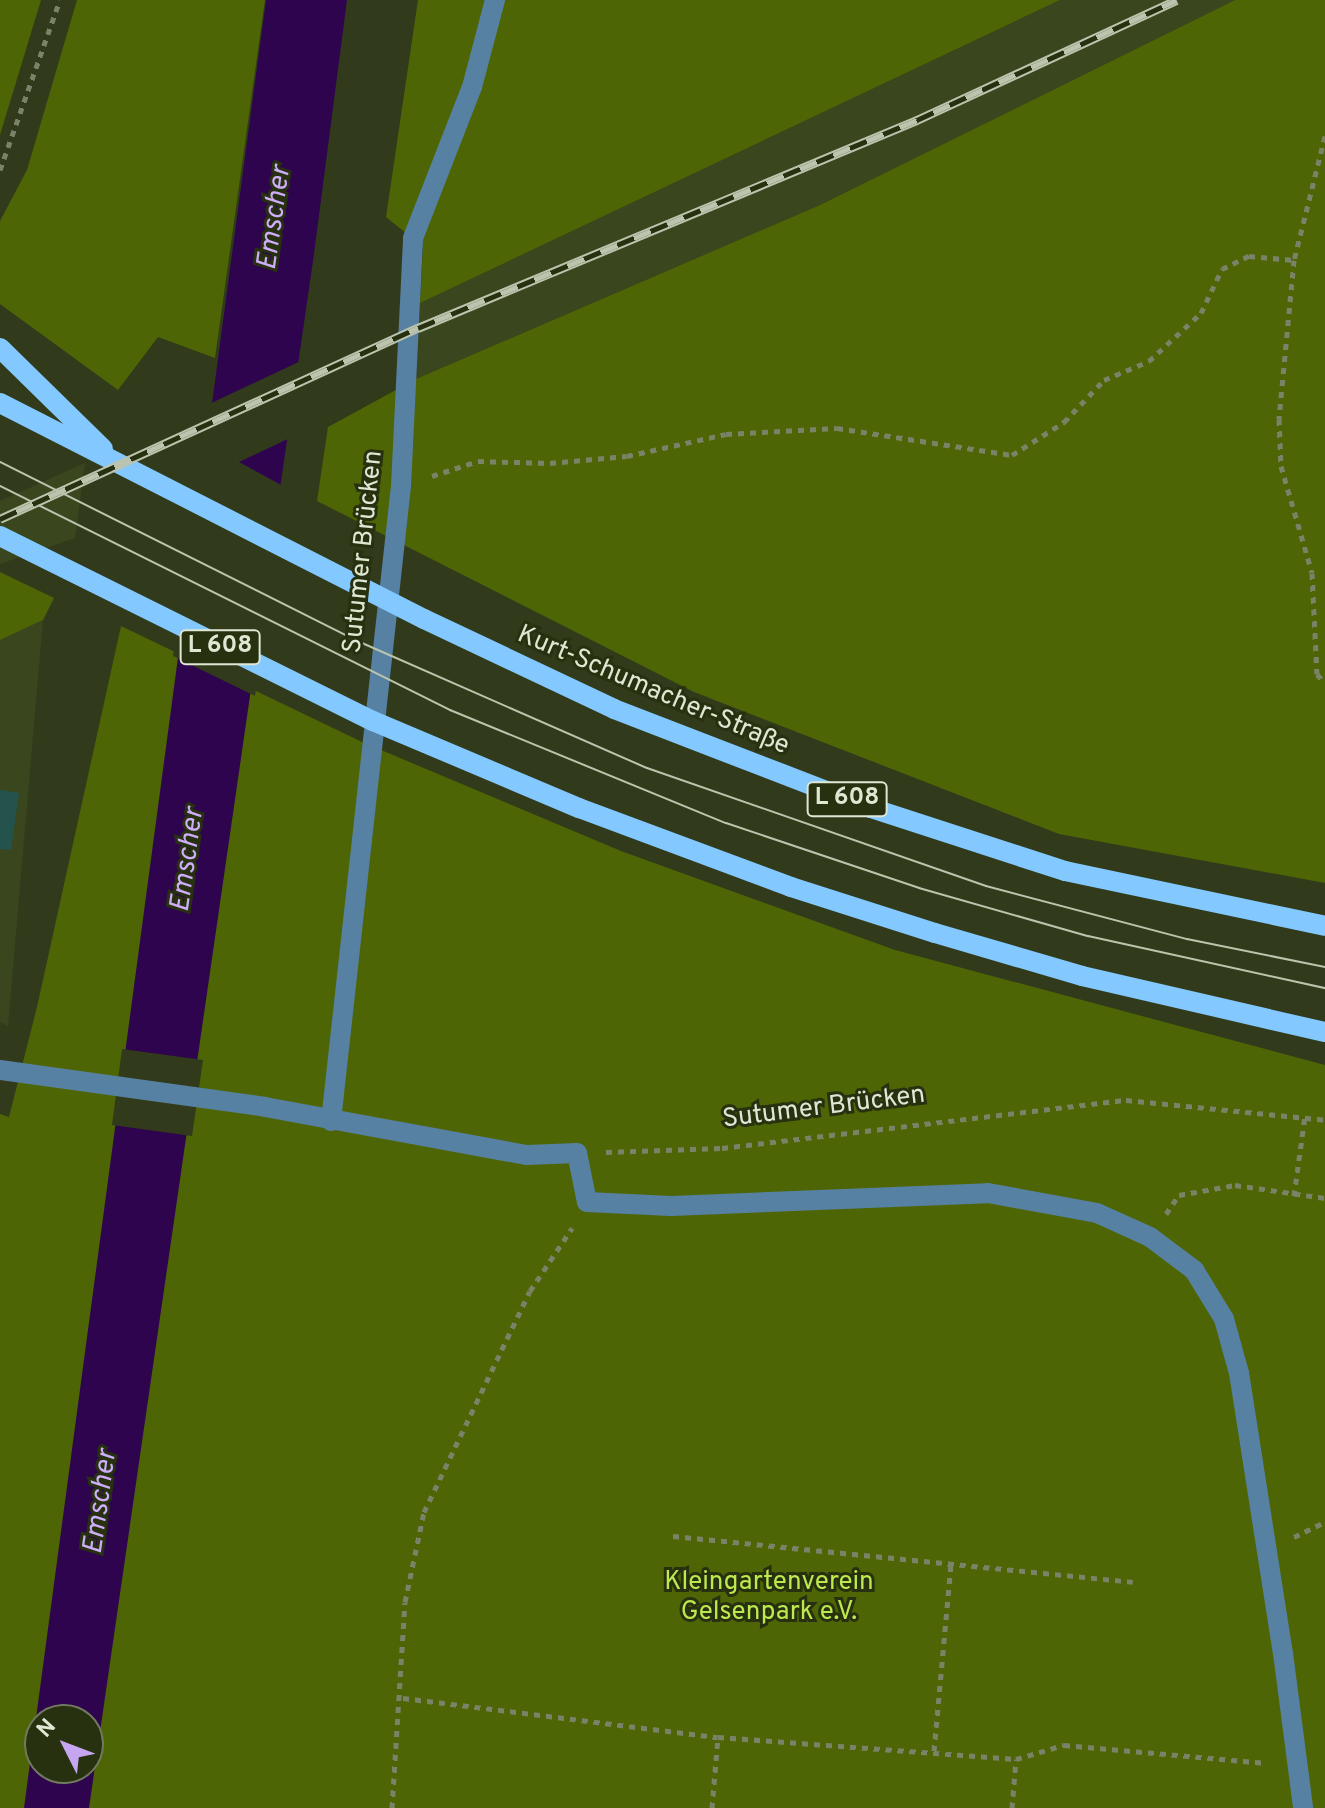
<!DOCTYPE html>
<html>
<head>
<meta charset="utf-8">
<style>
	body { margin:0 }
	#map { position:relative; width:1325px; height:1808px; overflow:hidden; background:#313b1b; font-family:Overpass,sans-serif }
	div>[style] { position:absolute }
	.built>* { inset:0; background:#39461e }
	.green>* { inset:0; background:#4e6505 }
	.water>* { inset:0; background:#2e044f }
	.pier>* { inset:0; background:#313b1b }
	.building>* { inset:0; background:#23534c }
	.path>* { height:5px; margin-top:-2.5px; transform-origin:0; background:repeating-linear-gradient(90deg,#7a8368 0 6px,transparent 0 12px) }
	.minor>* { height:20px; margin:-10px; padding:0 10px; transform-origin:10px; border-radius:10px; background:#5781a2 }
	.major>* { height:20px; margin:-10px; padding:0 10px; transform-origin:10px; border-radius:10px; background:#83c8fe }
	.tram>* { height:2px; margin:-1px; padding:0 1px; transform-origin:1px; border-radius:1px; background:#bcc4ae }
	.rail>* { height:9px; margin-top:-4.5px; transform-origin:0; background:repeating-linear-gradient(90deg,#273110 0 18px,#bcc4ae 0 36px); box-sizing:border-box; border-block:2px solid #bcc4ae }
	span { translate:-50% -50%; white-space:nowrap; text-align:center; line-height:1.15; -webkit-text-stroke:6px #273110; paint-order:stroke }
	.shield-label span { padding:2px 6px; background:#273110; border:2px solid; border-radius:6px; -webkit-text-stroke-width:0 }
	.shield-label { font-size:24px; color:#dfe7d3; font-weight:700 }
	.street-label { font-size:26px; color:#dfe7d3 }
	.park-label { font-size:26px; color:#bee94e }
	.water-label { font-size:28px; color:#ceaefa; font-style:italic }
	.north { position:absolute; left:24px; top:1704px; width:80px; height:80px; box-sizing:border-box; background:#273110; border:2px solid #717a5e; border-radius:50%; rotate:312deg; font-size:22px; font-weight:700; line-height:32px; text-align:center; color:#dfe7d3 }
	.north::after { content:''; display:block; margin:auto; width:28px; height:36px; background:#c6a6f0; clip-path:polygon(50% 0,100% 100%,50% 72%,0 100%) }
</style>
</head>
<body>
<div id="map">
	<div class="built">
		<i style="clip-path:polygon(1060px 0,1235px 0,820px 205px,416px 379px,420px 303px)"></i>
		<i style="clip-path:polygon(85px 463px,75px 538px,0 564px,0 501px)"></i>
		<i style="clip-path:polygon(43px 620px,8px 1026px,0 1022px,0 640px)"></i>
	</div>
	<div class="green">
		<i style="clip-path:polygon(0 0,41px 0,0 135px)"></i>
		<i style="clip-path:polygon(77px 0,265px 0,215px 358px,158px 337px,118px 390px,0 304px,0 221px,27px 170px)"></i>
		<i style="clip-path:polygon(418px 0,1060px 0,420px 303px,423px 247px,386px 217px)"></i>
		<i style="clip-path:polygon(1235px 0,1325px 0,1325px 883px,1059px 834px,694px 692px,317px 501px,328px 427px,416px 379px,820px 205px)"></i>
		<i style="clip-path:polygon(0 572px,54px 598px,43px 620px,0 640px)"></i>
		<i style="clip-path:polygon(evenodd,121px 626px,362px 742px,621px 851px,895px 950px,1325px 1065px,1325px 1808px,0 1808px,0 1114px,9px 1117px,37px 1007px,121px 626px,40px 1720px,88px 1720px,88px 1768px,40px 1768px,40px 1720px)"></i>
	</div>
	<div class="water">
		<i style="clip-path:polygon(evenodd,266px 0,347px 0,314px 254px,89px 1808px,24px 1808px,266px 0,40px 1720px,88px 1720px,88px 1768px,40px 1768px,40px 1720px)"></i>
	</div>
	<div class="pier">
		<i style="clip-path:polygon(303px 360px,292px 437px,239px 462px,285px 487px,255px 696px,173px 656px,205px 406px)"></i>
		<i style="clip-path:polygon(122px 1049px,203px 1060px,192px 1136px,112px 1125px)"></i>
	</div>
	<div class="building">
		<i style="clip-path:polygon(0 790px,19px 793px,11px 850px,0 849px)"></i>
	</div>
	<div class="path">
		<i style="left:1325px;top:136px;width:128px;rotate:104deg"></i>
		<i style="left:1294px;top:260px;width:160px;rotate:95.4deg"></i>
		<i style="left:1279px;top:419px;width:47px;rotate:87.6deg"></i>
		<i style="left:1281px;top:466px;width:111px;rotate:73.8deg"></i>
		<i style="left:1312px;top:573px;width:101px;rotate:87.2deg"></i>
		<i style="left:1317px;top:674px;width:12px;rotate:48deg"></i>
		<i style="left:0;top:170px;width:180px;rotate:-70.6deg"></i>
		<i style="left:432px;top:476px;width:48px;rotate:-18.1deg"></i>
		<i style="left:478px;top:461px;width:72px;rotate:1.6deg"></i>
		<i style="left:550px;top:463px;width:77px;rotate:-5.2deg"></i>
		<i style="left:627px;top:456px;width:101px;rotate:-12.5deg"></i>
		<i style="left:726px;top:434px;width:111px;rotate:-3.1deg"></i>
		<i style="left:837px;top:428px;width:177px;rotate:8.8deg"></i>
		<i style="left:1012px;top:455px;width:62px;rotate:-32.4deg"></i>
		<i style="left:1064px;top:422px;width:58px;rotate:-46.4deg"></i>
		<i style="left:1104px;top:380px;width:49px;rotate:-22.9deg"></i>
		<i style="left:1149px;top:361px;width:71px;rotate:-42.7deg"></i>
		<i style="left:1201px;top:313px;width:49px;rotate:-64.5deg"></i>
		<i style="left:1222px;top:269px;width:30px;rotate:-26deg"></i>
		<i style="left:1249px;top:256px;width:45px;rotate:5.1deg"></i>
		<i style="left:606px;top:1152px;width:116px;rotate:-2deg"></i>
		<i style="left:722px;top:1148px;width:407px;rotate:-6.8deg"></i>
		<i style="left:1126px;top:1100px;width:200px;rotate:5.7deg"></i>
		<i style="left:1294px;top:1196px;width:81px;rotate:-82.2deg"></i>
		<i style="left:1166px;top:1214px;width:23px;rotate:-56deg"></i>
		<i style="left:1179px;top:1195px;width:57px;rotate:-10.1deg"></i>
		<i style="left:1235px;top:1185px;width:91px;rotate:8.2deg"></i>
		<i style="left:673px;top:1536px;width:462px;rotate:5.7deg"></i>
		<i style="left:1294px;top:1537px;width:34px;rotate:-26deg"></i>
		<i style="left:403px;top:1698px;width:317px;rotate:7.1deg"></i>
		<i style="left:718px;top:1737px;width:299px;rotate:4.2deg"></i>
		<i style="left:1016px;top:1759px;width:50px;rotate:-16.3deg"></i>
		<i style="left:1064px;top:1745px;width:203px;rotate:5.1deg"></i>
		<i style="left:934px;top:1751px;width:187px;rotate:-84.8deg"></i>
		<i style="left:392px;top:1808px;width:206px;rotate:-86.4deg"></i>
		<i style="left:405px;top:1602px;width:92px;rotate:-78.1deg"></i>
		<i style="left:424px;top:1512px;width:245px;rotate:-64.4deg"></i>
		<i style="left:530px;top:1291px;width:76px;rotate:-56.3deg"></i>
		<i style="left:712px;top:1808px;width:71px;rotate:-85.2deg"></i>
		<i style="left:1012px;top:1808px;width:49px;rotate:-85.3deg"></i>
	</div>
	<div class="minor">
		<i style="left:0;top:1070px;width:268px;rotate:7.9deg"></i>
		<i style="left:265px;top:1107px;width:266px;rotate:10.4deg"></i>
		<i style="left:527px;top:1155px;width:50px;rotate:-2.3deg"></i>
		<i style="left:577px;top:1153px;width:50px;rotate:78.5deg"></i>
		<i style="left:587px;top:1202px;width:84px;rotate:2.7deg"></i>
		<i style="left:671px;top:1206px;width:317px;rotate:-2.3deg"></i>
		<i style="left:988px;top:1193px;width:111px;rotate:10.4deg"></i>
		<i style="left:1097px;top:1213px;width:58px;rotate:24.4deg"></i>
		<i style="left:1150px;top:1237px;width:55px;rotate:36.9deg"></i>
		<i style="left:1194px;top:1270px;width:57px;rotate:58.5deg"></i>
		<i style="left:1224px;top:1319px;width:56px;rotate:74.5deg"></i>
		<i style="left:1239px;top:1373px;width:283px;rotate:81.1deg"></i>
		<i style="left:1283px;top:1653px;width:156px;rotate:82.6deg"></i>
		<i style="left:331px;top:1121px;width:639px;rotate:-83.71deg"></i>
		<i style="left:401px;top:486px;width:248px;rotate:-87.2deg"></i>
		<i style="left:413px;top:238px;width:162px;rotate:-68.7deg"></i>
		<i style="left:472px;top:87px;width:90px;rotate:-75.2deg"></i>
	</div>
	<div class="major">
		<i style="left:0;top:348px;width:144px;rotate:44.4deg"></i>
		<i style="left:0;top:403px;width:476px;rotate:27deg"></i>
		<i style="left:424px;top:619px;width:210px;rotate:25.3deg"></i>
		<i style="left:614px;top:709px;width:275px;rotate:21.1deg"></i>
		<i style="left:871px;top:808px;width:204px;rotate:18deg"></i>
		<i style="left:1065px;top:871px;width:266px;rotate:11.9deg"></i>
		<i style="left:0;top:536px;width:416px;rotate:26.4deg"></i>
		<i style="left:373px;top:721px;width:224px;rotate:22.9deg"></i>
		<i style="left:579px;top:808px;width:226px;rotate:20.4deg"></i>
		<i style="left:791px;top:887px;width:151px;rotate:17.7deg"></i>
		<i style="left:935px;top:933px;width:153px;rotate:16.3deg"></i>
		<i style="left:1082px;top:976px;width:249px;rotate:13deg"></i>
	</div>
	<div class="tram">
		<i style="left:0;top:462px;width:405px;rotate:26.6deg"></i>
		<i style="left:362px;top:643px;width:311px;rotate:23.7deg"></i>
		<i style="left:647px;top:768px;width:359px;rotate:19.2deg"></i>
		<i style="left:986px;top:886px;width:208px;rotate:14.8deg"></i>
		<i style="left:1187px;top:939px;width:141px;rotate:11.5deg"></i>
		<i style="left:0;top:486px;width:503px;rotate:26.46deg"></i>
		<i style="left:450px;top:710px;width:298px;rotate:22.3deg"></i>
		<i style="left:726px;top:823px;width:204px;rotate:18.6deg"></i>
		<i style="left:919px;top:888px;width:176px;rotate:15.9deg"></i>
		<i style="left:1088px;top:936px;width:243px;rotate:12.4deg"></i>
	</div>
	<div class="rail">
		<i style="left:0;top:519px;width:460px;rotate:-24.6deg"></i>
		<i style="left:418px;top:328px;width:541px;rotate:-22.63deg"></i>
		<i style="left:917px;top:120px;width:286px;rotate:-24.8deg"></i>
	</div>
	<div class="shield-label">
		<span style="left:220px;top:647px">L 608</span>
		<span style="left:847px;top:799px">L 608</span>
	</div>
	<div class="street-label">
		<span style="left:364px;top:552px;rotate:-84deg">Sutumer Brücken</span>
		<span style="left:653px;top:691px;rotate:23deg">Kurt-Schumacher-Straße</span>
		<span style="left:824px;top:1108px;rotate:-7deg">Sutumer Brücken</span>
	</div>
	<div class="park-label">
		<span style="left:769px;top:1598px">Kleingartenverein<br>Gelsenpark e.V.</span>
	</div>
	<div class="water-label">
		<span style="left:275px;top:218px;rotate:-82deg">Emscher</span>
		<span style="left:188px;top:860px;rotate:-82deg">Emscher</span>
		<span style="left:101px;top:1502px;rotate:-82deg">Emscher</span>
	</div>
	<div class="north">N</div>
</div>
</body>
</html>
